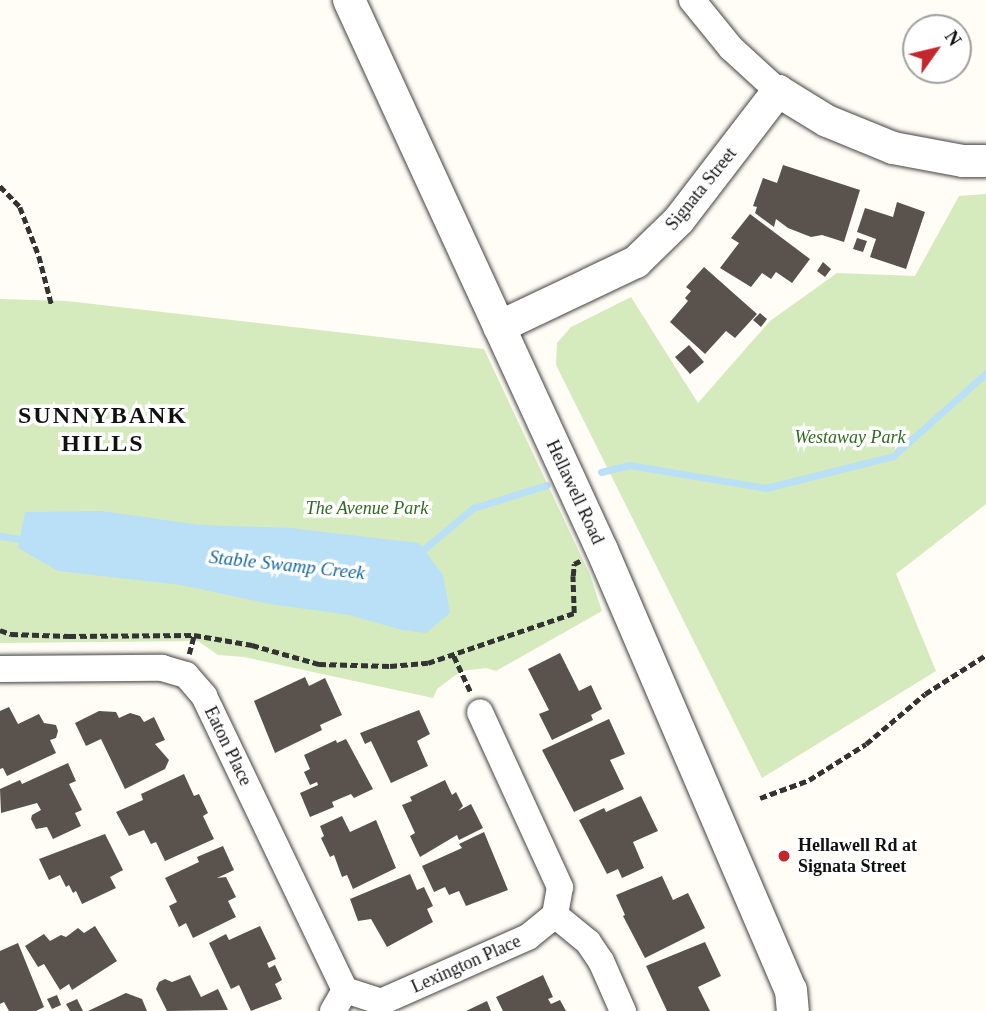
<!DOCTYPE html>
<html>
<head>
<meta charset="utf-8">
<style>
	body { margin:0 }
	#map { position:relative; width:986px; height:1011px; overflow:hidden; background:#fffdf5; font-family:Georgia,serif }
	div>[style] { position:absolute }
	.green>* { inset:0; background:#d5ebbd }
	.water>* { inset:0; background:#b9e0f7 }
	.stream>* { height:7px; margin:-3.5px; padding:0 3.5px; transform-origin:3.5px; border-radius:3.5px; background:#b9e0f7 }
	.building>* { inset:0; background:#5a524d }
	.path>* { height:4.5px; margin-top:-2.25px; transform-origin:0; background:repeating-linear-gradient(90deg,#333 0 7px,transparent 0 10.5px) }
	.roads { filter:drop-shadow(0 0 2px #444) drop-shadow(0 0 2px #444) }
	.minor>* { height:26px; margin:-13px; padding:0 13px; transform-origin:13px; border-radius:13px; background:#fff }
	.tertiary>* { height:32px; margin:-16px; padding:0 16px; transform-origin:16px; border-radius:16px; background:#fff }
	.dots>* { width:19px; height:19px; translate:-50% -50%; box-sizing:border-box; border:4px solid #fff; border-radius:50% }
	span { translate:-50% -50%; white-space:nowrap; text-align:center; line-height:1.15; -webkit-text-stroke:7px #fff; paint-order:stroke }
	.street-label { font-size:18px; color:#111 }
	.park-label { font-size:18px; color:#2f6b1f; font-style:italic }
	.poi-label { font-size:18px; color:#111; font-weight:700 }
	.left { translate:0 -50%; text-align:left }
	.water-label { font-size:19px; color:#1768a6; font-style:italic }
	.district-label { font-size:24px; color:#111; font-weight:700; letter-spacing:2px }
	.north { position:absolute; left:902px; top:14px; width:70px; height:70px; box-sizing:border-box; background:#fff; border:2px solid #a0a0a0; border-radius:50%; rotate:56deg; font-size:19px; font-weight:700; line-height:28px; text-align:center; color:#111 }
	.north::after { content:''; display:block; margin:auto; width:24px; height:32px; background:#c4262e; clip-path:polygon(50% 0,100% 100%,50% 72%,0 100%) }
</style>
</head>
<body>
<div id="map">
	<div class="green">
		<i style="clip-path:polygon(986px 194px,986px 504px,896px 574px,936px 671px,762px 778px,556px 365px,557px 343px,571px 327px,631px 297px,698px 403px,770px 321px,837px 273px,915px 276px,959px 196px)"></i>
		<i style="clip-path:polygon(0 299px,67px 301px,484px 349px,590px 575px,602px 611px,496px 671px,486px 668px,461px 671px,437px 689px,433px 698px,244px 657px,218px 655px,198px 641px,0 643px)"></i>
	</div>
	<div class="water">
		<i style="clip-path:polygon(102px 511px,200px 525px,291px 528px,419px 543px,443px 575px,450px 613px,426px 633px,402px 630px,349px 615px,270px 604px,181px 585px,58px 571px,18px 548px,25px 512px)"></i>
	</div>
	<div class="stream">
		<i style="left:601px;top:472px;width:29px;rotate:-14deg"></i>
		<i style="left:629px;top:465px;width:139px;rotate:9.5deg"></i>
		<i style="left:766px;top:488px;width:131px;rotate:-14.1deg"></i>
		<i style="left:893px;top:456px;width:125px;rotate:-41.7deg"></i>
		<i style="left:0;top:536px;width:27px;rotate:8deg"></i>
		<i style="left:418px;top:554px;width:72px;rotate:-39.9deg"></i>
		<i style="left:473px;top:508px;width:77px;rotate:-17.3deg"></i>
	</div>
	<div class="building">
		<i style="clip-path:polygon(783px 165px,860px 190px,844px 242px,822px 235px,811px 237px,788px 228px,776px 219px,774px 227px,755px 213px,757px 207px,753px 206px,763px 178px,777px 183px)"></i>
		<i style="clip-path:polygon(897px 202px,925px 212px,906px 269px,870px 257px,876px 239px,857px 232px,865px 208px,893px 217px)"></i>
		<i style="clip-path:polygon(750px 214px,810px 259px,792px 283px,776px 272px,771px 279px,762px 273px,751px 287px,720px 268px,739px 243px,731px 238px)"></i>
		<i style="clip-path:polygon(857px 238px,867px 241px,863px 252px,853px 249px)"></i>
		<i style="clip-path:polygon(823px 262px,831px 269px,825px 277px,817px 271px)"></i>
		<i style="clip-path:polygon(704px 267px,757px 314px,735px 338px,726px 331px,705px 354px,670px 322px,688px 301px,685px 298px,691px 291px,686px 287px)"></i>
		<i style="clip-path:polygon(760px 313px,767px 319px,761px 327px,753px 320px)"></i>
		<i style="clip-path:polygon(689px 345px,704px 362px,690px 374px,675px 357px)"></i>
		<i style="clip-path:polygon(560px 653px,579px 691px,591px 685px,602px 709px,591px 715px,593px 720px,552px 740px,539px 714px,549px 710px,528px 669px)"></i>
		<i style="clip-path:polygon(305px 677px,309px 686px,325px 678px,342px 715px,320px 725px,322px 730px,275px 753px,254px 701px)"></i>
		<i style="clip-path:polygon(9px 707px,18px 724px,39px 714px,44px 723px,56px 725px,58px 731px,56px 738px,50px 740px,56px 753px,7px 776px,3px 768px,0 769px,0 711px)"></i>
		<i style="clip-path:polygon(419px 710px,430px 734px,417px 741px,428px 766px,391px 783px,371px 741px,365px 744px,360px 733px)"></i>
		<i style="clip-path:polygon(99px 711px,116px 712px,119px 718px,130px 713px,140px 716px,144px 722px,154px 717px,165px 740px,155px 744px,169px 760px,165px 769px,125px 789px,101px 739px,86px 746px,75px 723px)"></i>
		<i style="clip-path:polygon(609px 719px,625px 754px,610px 760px,624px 789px,574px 812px,542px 750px)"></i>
		<i style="clip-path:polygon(346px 739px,373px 789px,354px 798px,351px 794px,332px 802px,334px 807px,310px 817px,300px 793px,318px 785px,317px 782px,310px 785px,304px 772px,310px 769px,304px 755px,336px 740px,337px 743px)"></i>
		<i style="clip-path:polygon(68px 763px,76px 781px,69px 784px,82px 810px,75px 813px,81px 826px,53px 839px,47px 827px,36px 829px,31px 819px,32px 815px,41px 810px,37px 803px,1px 813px,0 789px,20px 780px,22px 784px)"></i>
		<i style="clip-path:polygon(184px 774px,194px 796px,199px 794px,208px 813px,203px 816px,214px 839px,165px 861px,156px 842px,151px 844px,144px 830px,129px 836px,116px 812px,143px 800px,141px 794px)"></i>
		<i style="clip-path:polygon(445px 780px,452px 795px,456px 792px,463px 806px,458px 811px,471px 804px,483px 828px,459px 840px,457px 835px,420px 857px,410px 836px,415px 833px,402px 805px,412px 801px,410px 797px)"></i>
		<i style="clip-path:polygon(641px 796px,658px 831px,633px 842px,644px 868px,622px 878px,618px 869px,607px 874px,579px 820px,604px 808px,606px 812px)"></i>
		<i style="clip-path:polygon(342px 816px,350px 832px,376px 820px,396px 868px,353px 889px,347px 875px,342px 877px,334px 855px,330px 857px,321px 838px,324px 836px,320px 826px)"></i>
		<i style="clip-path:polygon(484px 832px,508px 890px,466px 906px,459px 891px,449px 895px,445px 887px,434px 892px,422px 866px,462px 848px,459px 844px)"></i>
		<i style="clip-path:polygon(105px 834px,123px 870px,110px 877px,116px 888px,82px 904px,76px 891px,73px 893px,69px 885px,66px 887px,60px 875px,49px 880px,39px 859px)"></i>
		<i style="clip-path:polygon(223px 846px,234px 870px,217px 878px,226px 877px,236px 897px,228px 901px,236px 917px,193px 938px,186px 923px,179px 927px,169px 906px,177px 902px,165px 878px,199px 862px,197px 857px)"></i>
		<i style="clip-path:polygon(410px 874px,417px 890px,424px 887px,433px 906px,427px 909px,433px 922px,387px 947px,371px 919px,358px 921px,350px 899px)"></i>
		<i style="clip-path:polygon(662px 876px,673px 900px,688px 893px,705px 928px,645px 958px,623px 916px,625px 915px,616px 895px)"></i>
		<i style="clip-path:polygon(95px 926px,117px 961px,72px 990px,69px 984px,60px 990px,44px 964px,38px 967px,25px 946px,44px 934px,50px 941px,61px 935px,66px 937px,78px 928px,84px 933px)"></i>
		<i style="clip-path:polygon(260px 926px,276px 959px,267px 963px,269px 968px,275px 965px,282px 980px,275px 984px,282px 999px,251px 1011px,239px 985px,231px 989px,209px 943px,226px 934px,229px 940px)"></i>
		<i style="clip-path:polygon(705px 942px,721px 976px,698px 987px,710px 1011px,667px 1011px,646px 966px)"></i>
		<i style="clip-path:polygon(18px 943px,44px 1007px,36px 1011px,9px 1011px,4px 1002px,0 1004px,0 951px)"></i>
		<i style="clip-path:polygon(190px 975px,201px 997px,218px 989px,228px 1010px,167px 1011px,156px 989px,159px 982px,165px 979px,172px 982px)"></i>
		<i style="clip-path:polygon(543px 975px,553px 997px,548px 999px,551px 1004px,560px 1000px,566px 1011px,503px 1011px,496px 997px)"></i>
		<i style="clip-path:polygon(126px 993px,142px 999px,147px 1011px,88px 1011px)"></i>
		<i style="clip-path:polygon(57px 995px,61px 1005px,52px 1009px,47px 999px)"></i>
		<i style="clip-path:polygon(77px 999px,83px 1011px,70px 1011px,66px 1004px)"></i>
		<i style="clip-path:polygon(487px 1001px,491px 1011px,466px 1011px)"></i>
	</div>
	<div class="path">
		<i style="left:0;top:186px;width:29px;rotate:46deg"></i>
		<i style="left:20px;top:207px;width:53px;rotate:68.8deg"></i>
		<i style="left:39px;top:256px;width:52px;rotate:75.4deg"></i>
		<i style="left:0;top:630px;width:12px;rotate:20deg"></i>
		<i style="left:11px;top:634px;width:58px;rotate:2deg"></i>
		<i style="left:69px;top:636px;width:125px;rotate:-0.5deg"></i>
		<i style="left:194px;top:635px;width:59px;rotate:9.8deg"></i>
		<i style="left:252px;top:645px;width:70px;rotate:15.8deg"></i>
		<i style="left:319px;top:664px;width:71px;rotate:1.6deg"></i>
		<i style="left:390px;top:666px;width:38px;rotate:-5deg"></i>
		<i style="left:428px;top:663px;width:154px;rotate:-18.9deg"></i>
		<i style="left:574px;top:613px;width:37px;rotate:-92deg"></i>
		<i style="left:573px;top:576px;width:12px;rotate:-85deg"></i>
		<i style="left:574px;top:564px;width:7px;rotate:-27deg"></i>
		<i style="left:189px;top:654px;width:20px;rotate:-75deg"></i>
		<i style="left:454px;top:656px;width:40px;rotate:65deg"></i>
		<i style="left:760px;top:798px;width:52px;rotate:-20.2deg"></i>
		<i style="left:809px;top:780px;width:67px;rotate:-32.3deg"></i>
		<i style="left:866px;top:744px;width:77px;rotate:-40.3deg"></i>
		<i style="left:925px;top:694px;width:72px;rotate:-32.6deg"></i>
	</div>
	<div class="roads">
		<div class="minor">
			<i style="left:692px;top:0;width:62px;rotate:50.9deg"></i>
			<i style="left:731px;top:48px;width:64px;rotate:42.5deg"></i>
			<i style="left:0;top:669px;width:162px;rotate:-0.4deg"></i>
			<i style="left:162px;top:668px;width:25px;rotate:16deg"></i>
			<i style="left:186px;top:675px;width:28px;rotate:49deg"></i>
			<i style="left:204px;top:696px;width:326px;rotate:64.4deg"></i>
			<i style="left:555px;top:915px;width:43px;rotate:39.3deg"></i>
			<i style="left:588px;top:942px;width:23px;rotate:56deg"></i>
			<i style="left:601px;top:961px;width:55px;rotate:66.3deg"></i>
			<i style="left:333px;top:1011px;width:24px;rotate:-60deg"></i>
			<i style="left:345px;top:990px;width:38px;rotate:18deg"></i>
			<i style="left:381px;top:1002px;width:161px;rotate:-23.9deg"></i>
			<i style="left:528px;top:937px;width:35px;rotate:-39deg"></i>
			<i style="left:555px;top:915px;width:28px;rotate:-80deg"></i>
			<i style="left:560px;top:887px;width:192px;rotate:-114.6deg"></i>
		</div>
		<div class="tertiary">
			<i style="left:349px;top:0;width:605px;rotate:65.3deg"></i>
			<i style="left:602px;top:550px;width:479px;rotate:66.8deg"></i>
			<i style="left:791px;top:990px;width:21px;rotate:85deg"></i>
			<i style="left:499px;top:327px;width:152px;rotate:-25.4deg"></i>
			<i style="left:636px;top:262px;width:60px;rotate:-44.3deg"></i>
			<i style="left:679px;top:220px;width:163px;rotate:-52.5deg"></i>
			<i style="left:778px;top:91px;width:57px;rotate:31.5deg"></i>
			<i style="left:827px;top:121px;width:71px;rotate:22.2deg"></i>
			<i style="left:893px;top:148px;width:71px;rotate:10.5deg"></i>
			<i style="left:963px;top:161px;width:23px"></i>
		</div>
	</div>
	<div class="dots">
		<i style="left:784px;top:856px;background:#c4262e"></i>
	</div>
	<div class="street-label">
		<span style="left:701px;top:189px;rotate:-51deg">Signata Street</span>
		<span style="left:575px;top:492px;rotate:65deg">Hellawell Road</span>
		<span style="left:228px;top:746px;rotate:64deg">Eaton Place</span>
		<span style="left:466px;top:964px;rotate:-24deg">Lexington Place</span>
	</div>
	<div class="park-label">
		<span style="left:850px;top:437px">Westaway Park</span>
		<span style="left:367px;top:508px">The Avenue Park</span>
	</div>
	<div class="poi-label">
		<span class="left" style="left:798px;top:856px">Hellawell Rd at<br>Signata Street</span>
	</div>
	<div class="water-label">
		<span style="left:287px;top:565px;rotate:6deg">Stable Swamp Creek</span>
	</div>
	<div class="district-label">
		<span style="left:103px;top:430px">SUNNYBANK<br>HILLS</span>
	</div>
	<div class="north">N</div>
</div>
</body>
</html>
